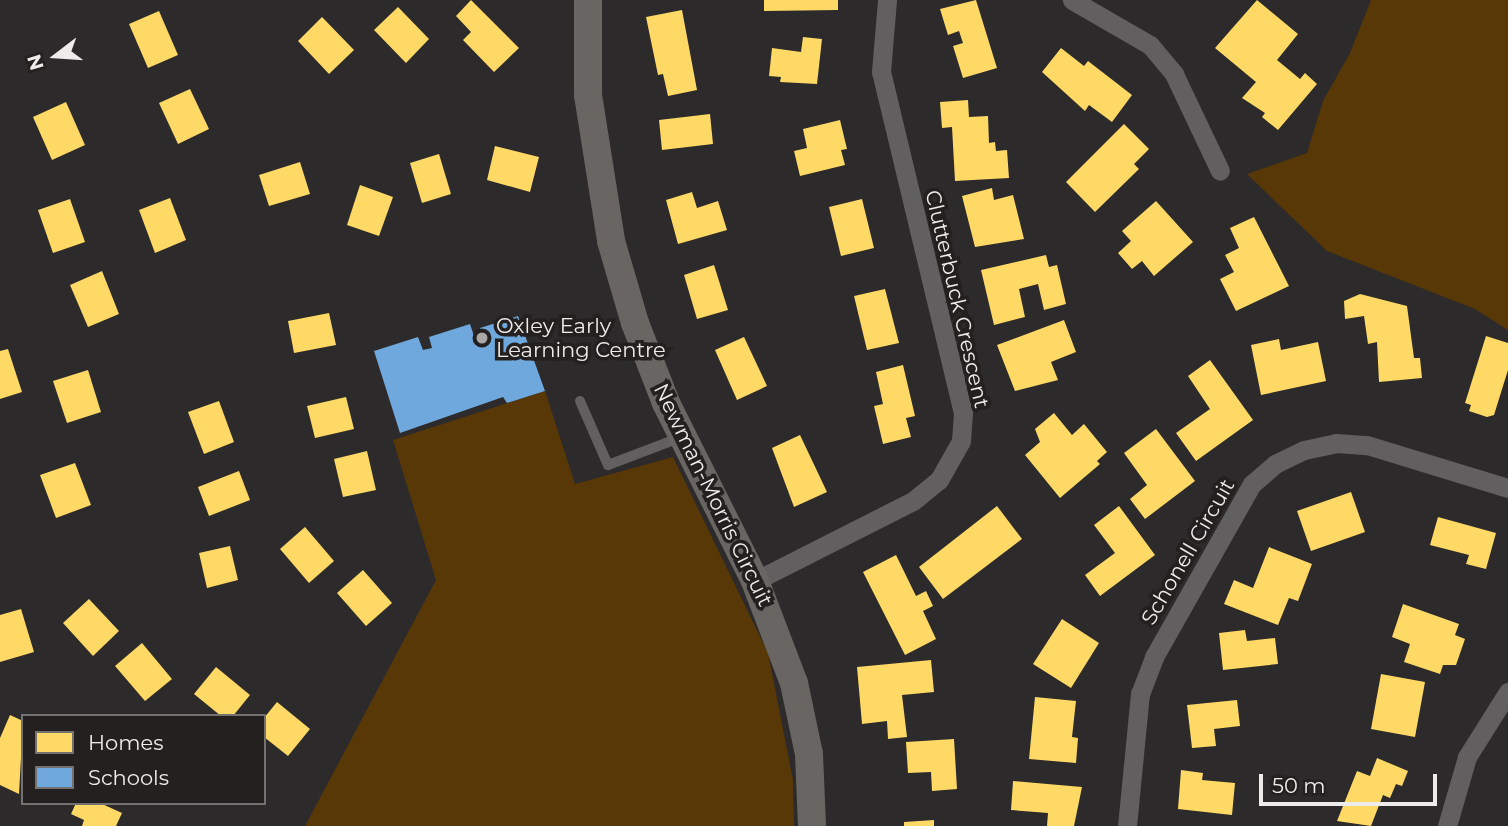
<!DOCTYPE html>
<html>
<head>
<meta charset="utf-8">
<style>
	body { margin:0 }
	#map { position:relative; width:1508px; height:826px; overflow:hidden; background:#2c2a2a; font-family:Montserrat,sans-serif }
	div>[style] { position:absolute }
	.green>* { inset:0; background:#583806 }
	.homes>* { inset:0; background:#ffd966 }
	.schools>* { inset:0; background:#6fa8dc }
	.lane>* { height:10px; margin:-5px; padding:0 5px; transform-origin:5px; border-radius:5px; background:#615f5f }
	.street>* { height:19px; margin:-9.5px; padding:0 9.5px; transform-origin:9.5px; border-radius:9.5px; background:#615f5f }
	.secondary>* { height:28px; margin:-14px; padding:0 14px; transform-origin:14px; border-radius:14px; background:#696563 }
	.dots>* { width:19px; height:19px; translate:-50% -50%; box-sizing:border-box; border:4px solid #23201f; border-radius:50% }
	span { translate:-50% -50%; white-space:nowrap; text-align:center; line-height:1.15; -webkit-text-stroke:7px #23201f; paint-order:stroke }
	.street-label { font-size:21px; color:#eeebeb }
	.poi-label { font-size:21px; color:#eeebeb }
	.left { translate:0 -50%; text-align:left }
	.legend { position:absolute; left:21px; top:714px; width:245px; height:91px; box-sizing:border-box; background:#23201f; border:2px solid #747171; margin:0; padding:9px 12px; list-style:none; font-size:21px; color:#eeebeb }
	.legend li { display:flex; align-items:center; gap:14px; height:35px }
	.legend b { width:35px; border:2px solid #747171 }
	.north { position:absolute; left:21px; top:21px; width:70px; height:70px; -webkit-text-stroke:5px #23201f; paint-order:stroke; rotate:253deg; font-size:19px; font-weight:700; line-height:28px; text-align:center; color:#eeebeb }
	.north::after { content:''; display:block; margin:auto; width:24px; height:32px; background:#eeebeb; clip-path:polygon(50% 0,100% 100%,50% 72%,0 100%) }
	.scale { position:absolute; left:1259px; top:774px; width:178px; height:32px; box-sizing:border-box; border:4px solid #eeebeb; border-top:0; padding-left:9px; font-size:21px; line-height:24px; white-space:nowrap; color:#eeebeb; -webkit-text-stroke:5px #23201f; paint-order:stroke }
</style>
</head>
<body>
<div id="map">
	<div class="green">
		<i style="clip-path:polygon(1371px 0,1508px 0,1508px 330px,1475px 309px,1327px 251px,1247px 174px,1307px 153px,1323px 101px,1350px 53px)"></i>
		<i style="clip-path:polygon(545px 391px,575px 484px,673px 457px,768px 653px,793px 780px,794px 826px,305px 826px,436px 580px,393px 440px)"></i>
	</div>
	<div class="homes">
		<i style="clip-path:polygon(471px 0,519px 48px,494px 72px,463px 40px,471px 32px,456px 16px)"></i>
		<i style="clip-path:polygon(764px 0,838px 0,838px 10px,764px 11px)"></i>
		<i style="clip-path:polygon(976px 0,997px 68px,963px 78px,953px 46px,963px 43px,959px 31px,948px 35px,940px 9px)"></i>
		<i style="clip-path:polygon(1257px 0,1298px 34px,1277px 60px,1300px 79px,1305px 73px,1317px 84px,1278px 130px,1262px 117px,1265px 113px,1242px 98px,1256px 82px,1215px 48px)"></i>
		<i style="clip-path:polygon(398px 7px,429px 39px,406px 63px,374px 30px)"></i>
		<i style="clip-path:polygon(682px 10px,697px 90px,668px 96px,663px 74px,658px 75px,646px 17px)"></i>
		<i style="clip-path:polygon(159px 11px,178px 55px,148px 68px,129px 24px)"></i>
		<i style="clip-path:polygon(322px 17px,354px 50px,329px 74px,298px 41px)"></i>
		<i style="clip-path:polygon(803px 37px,822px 39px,817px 84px,780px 82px,781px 77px,769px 76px,772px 48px,801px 52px)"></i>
		<i style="clip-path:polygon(1061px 48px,1084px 66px,1088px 61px,1132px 95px,1112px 122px,1089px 105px,1085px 111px,1042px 72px)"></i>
		<i style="clip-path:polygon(190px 89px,209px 129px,178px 144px,159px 103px)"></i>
		<i style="clip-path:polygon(968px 100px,969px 117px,988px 116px,989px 143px,995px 142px,996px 151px,1007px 150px,1009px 178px,955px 181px,952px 127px,942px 128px,940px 102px)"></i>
		<i style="clip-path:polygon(66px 102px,85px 145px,52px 160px,33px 117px)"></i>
		<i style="clip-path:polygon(710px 114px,713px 144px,662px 150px,659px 120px)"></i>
		<i style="clip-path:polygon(840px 120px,847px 149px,841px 150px,845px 165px,800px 176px,794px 151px,807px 148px,803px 129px)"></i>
		<i style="clip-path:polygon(1124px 124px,1149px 149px,1134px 164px,1139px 169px,1095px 212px,1066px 182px)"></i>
		<i style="clip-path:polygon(495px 146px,539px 157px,530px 192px,487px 180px)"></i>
		<i style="clip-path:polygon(439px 154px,451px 194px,422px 203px,410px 163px)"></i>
		<i style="clip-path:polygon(300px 162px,310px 194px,269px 206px,259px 175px)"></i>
		<i style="clip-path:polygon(360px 185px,393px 197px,379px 236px,347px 225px)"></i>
		<i style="clip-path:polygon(992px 188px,994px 200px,1013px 195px,1024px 239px,975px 247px,962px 196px)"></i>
		<i style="clip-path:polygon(692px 192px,697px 208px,718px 201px,727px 230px,678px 244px,666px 200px)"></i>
		<i style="clip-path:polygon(170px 198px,186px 240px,155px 253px,139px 210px)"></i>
		<i style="clip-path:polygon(70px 199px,85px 242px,53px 253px,38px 210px)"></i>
		<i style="clip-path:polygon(862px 199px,874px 248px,841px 256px,829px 207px)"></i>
		<i style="clip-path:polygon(1156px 201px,1193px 242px,1154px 276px,1142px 261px,1132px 269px,1118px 253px,1131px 241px,1122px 231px)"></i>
		<i style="clip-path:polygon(1254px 217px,1289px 286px,1236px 311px,1220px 279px,1234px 272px,1225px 255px,1239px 248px,1230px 228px)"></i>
		<i style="clip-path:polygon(1046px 255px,1049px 267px,1057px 265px,1066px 304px,1044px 310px,1038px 284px,1019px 289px,1025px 317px,994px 325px,981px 270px)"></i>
		<i style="clip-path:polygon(714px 265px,728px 310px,697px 319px,684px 275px)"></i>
		<i style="clip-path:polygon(102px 271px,119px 314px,88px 327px,70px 285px)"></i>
		<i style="clip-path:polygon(885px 289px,899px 343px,867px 350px,854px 296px)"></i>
		<i style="clip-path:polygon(1360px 294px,1407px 306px,1414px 358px,1420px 358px,1422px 378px,1379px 382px,1377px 342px,1368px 344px,1364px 316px,1345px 319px,1344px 301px)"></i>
		<i style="clip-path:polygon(329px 313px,336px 345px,294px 353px,288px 321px)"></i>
		<i style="clip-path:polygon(1064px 320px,1076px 352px,1051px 362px,1058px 380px,1015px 391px,997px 345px)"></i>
		<i style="clip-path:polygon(1486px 336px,1508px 343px,1508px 370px,1494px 415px,1487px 417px,1469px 411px,1471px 405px,1465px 403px)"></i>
		<i style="clip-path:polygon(744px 337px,767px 386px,737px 400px,715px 350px)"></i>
		<i style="clip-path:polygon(1279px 339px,1281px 350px,1318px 342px,1326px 381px,1261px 395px,1251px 345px)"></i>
		<i style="clip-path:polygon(8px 349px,22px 392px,0 399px,0 351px)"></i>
		<i style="clip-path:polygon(1210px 360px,1253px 420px,1196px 461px,1176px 433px,1210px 409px,1188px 376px)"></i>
		<i style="clip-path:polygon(903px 365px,915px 416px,906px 418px,911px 437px,883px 444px,874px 406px,883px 404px,876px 372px)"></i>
		<i style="clip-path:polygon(88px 370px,101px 412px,67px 423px,53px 381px)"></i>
		<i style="clip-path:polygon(346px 397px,354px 429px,315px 438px,307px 406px)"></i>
		<i style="clip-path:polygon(219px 401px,234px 442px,204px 454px,188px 412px)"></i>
		<i style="clip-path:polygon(1054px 413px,1072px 435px,1084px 424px,1107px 452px,1097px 461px,1100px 464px,1060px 498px,1025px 455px,1040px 442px,1035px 429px)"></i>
		<i style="clip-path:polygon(1156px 429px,1195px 481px,1145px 519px,1130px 499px,1147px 485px,1124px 453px)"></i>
		<i style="clip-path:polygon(800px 435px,827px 492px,794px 507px,772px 448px)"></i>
		<i style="clip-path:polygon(367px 451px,376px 490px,343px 497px,334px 459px)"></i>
		<i style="clip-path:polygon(75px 463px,91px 505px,56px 518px,40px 475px)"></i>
		<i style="clip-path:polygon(239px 471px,250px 500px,209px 516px,198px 487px)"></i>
		<i style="clip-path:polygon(1351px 492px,1365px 532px,1311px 551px,1297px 511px)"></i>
		<i style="clip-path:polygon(997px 506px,1022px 539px,943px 599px,919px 567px)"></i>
		<i style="clip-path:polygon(1119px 506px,1155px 555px,1100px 596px,1085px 575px,1115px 553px,1094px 525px)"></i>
		<i style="clip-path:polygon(1438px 517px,1496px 533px,1486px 569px,1466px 564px,1469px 555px,1430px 545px)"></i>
		<i style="clip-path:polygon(305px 527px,334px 561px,309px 583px,280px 549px)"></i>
		<i style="clip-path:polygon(230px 546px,238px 580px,207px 588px,199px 553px)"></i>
		<i style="clip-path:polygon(1269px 547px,1312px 564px,1298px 601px,1289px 598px,1278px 625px,1224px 604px,1234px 580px,1253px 588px)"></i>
		<i style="clip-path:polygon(896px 555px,916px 596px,926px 591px,933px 606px,923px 611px,936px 639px,905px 655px,863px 572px)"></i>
		<i style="clip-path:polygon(363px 570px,392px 603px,366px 626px,337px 593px)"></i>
		<i style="clip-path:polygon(89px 599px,119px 631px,93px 656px,63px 623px)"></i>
		<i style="clip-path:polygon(1403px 604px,1459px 624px,1455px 635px,1465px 639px,1456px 665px,1443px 665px,1440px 674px,1404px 662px,1410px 644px,1392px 637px)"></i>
		<i style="clip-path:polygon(21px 609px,34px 652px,0 662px,0 615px)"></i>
		<i style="clip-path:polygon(1062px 619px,1099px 643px,1071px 688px,1033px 664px)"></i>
		<i style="clip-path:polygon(1245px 630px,1247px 641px,1275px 638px,1278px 664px,1223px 670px,1219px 633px)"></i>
		<i style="clip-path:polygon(142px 643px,172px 679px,145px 701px,115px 666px)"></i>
		<i style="clip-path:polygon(931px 660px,934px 692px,902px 695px,907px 737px,888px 739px,887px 721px,862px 724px,857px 667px)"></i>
		<i style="clip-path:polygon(216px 667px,250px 695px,233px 716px,221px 716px,194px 694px)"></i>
		<i style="clip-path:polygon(1381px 674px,1425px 682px,1415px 737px,1371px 729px)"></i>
		<i style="clip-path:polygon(1035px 697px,1076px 701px,1072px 737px,1078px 738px,1076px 763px,1029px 759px)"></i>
		<i style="clip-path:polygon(1237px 700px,1240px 726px,1214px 729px,1216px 746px,1192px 748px,1187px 705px)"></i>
		<i style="clip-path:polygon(277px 702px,310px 729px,288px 756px,264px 737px,264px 718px)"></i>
		<i style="clip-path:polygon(10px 715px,23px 721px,19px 794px,0 785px,0 738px)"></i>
		<i style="clip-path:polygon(954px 739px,957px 789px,932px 791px,931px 772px,908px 773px,906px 742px)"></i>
		<i style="clip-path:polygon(1377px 758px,1408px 771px,1402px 786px,1396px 784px,1390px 798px,1383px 795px,1371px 826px,1337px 821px,1357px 771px,1370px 776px)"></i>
		<i style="clip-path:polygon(1181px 770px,1203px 773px,1202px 780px,1235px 783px,1232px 815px,1178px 809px)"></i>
		<i style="clip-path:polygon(1013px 781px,1082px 787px,1074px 826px,1047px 826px,1048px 813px,1011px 810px)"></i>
		<i style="clip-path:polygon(76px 803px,100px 803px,122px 813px,116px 826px,82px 826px,84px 820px,71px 814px)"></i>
		<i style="clip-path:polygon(934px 820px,934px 826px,904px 826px,904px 822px)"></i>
	</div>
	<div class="schools">
		<i style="clip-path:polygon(518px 316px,545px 391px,507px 403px,503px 397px,400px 433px,374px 351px,418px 337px,423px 350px,432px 348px,429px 337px,470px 324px,476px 342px,484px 339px,480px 328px)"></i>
	</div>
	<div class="lane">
		<i style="left:580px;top:401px;width:70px;rotate:66.4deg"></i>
		<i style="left:608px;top:465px;width:76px;rotate:-20.8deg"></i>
	</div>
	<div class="street">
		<i style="left:1072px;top:0;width:90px;rotate:30deg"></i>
		<i style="left:1150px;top:45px;width:38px;rotate:50deg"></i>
		<i style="left:1174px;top:74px;width:107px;rotate:64.6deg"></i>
		<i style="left:755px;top:581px;width:177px;rotate:-26.9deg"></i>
		<i style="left:913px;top:501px;width:33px;rotate:-39deg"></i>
		<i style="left:939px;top:480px;width:45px;rotate:-60.6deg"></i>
		<i style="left:961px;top:441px;width:28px;rotate:-86deg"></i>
		<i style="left:963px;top:413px;width:351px;rotate:-103.5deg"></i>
		<i style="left:881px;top:72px;width:72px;rotate:-85.2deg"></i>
		<i style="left:1127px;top:826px;width:133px;rotate:-84.4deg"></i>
		<i style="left:1140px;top:694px;width:40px;rotate:-69deg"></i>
		<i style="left:1154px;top:657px;width:199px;rotate:-60.5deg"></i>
		<i style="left:1252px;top:484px;width:30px;rotate:-41deg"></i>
		<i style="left:1275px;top:464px;width:32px;rotate:-26deg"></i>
		<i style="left:1304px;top:450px;width:33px;rotate:-12deg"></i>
		<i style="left:1336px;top:443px;width:31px;rotate:4deg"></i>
		<i style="left:1367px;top:445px;width:147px;rotate:17deg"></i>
		<i style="left:1447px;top:826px;width:72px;rotate:-73.8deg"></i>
		<i style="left:1467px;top:757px;width:77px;rotate:-57.8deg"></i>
	</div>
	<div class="secondary">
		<i style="left:588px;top:0;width:95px;rotate:90deg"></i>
		<i style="left:588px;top:95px;width:148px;rotate:81deg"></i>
		<i style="left:611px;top:241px;width:85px;rotate:73.7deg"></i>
		<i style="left:635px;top:323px;width:86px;rotate:68.8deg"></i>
		<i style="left:666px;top:403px;width:199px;rotate:63.4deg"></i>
		<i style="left:755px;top:581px;width:109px;rotate:69.1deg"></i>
		<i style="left:794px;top:683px;width:73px;rotate:78.1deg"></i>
		<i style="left:809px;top:754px;width:72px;rotate:87.6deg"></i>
	</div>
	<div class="dots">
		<i style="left:482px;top:338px;background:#aaa7a7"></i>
	</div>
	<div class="street-label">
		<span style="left:957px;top:299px;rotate:77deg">Clutterbuck Crescent</span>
		<span style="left:713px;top:495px;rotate:64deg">Newman-Morris Circuit</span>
		<span style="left:1188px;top:552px;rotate:-60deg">Schonell Circuit</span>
	</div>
	<div class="poi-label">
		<span class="left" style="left:496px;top:338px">Oxley Early<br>Learning Centre</span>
	</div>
	<ul class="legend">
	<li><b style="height:19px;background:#ffd966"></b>Homes</li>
	<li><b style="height:19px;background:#6fa8dc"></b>Schools</li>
	</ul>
	<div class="north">N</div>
	<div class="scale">50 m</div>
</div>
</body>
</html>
